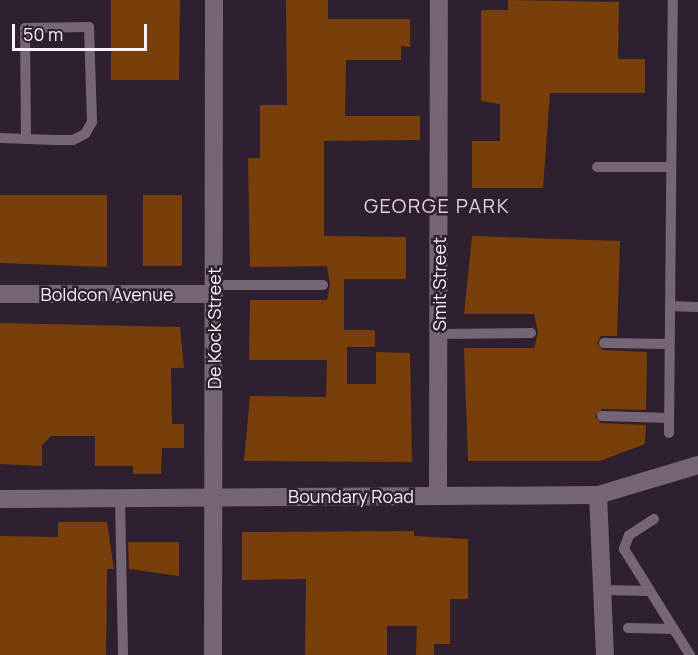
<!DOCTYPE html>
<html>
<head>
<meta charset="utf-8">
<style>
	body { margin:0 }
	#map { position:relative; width:698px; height:655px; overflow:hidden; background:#2e202e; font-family:Manrope,sans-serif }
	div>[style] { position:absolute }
	.building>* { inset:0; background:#793f0a }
	.lane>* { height:10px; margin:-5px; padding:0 5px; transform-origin:5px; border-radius:5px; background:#756575 }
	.street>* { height:18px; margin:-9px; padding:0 9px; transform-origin:9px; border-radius:9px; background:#756575 }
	span { translate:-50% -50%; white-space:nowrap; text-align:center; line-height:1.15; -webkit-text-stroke:5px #2e202e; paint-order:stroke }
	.street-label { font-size:18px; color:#f9f0f9 }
	.neighbourhood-label { font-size:20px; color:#e0cedf; letter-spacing:1.5px }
	.scale { position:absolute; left:12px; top:24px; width:135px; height:27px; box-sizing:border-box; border:3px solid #f9f0f9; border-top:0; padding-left:8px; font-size:18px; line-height:21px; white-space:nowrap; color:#f9f0f9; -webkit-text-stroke:4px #2e202e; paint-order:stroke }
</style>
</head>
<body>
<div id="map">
	<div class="building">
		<i style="clip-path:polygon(111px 0,180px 0,179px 80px,111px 80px)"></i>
		<i style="clip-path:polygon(286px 0,328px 0,328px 19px,410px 19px,410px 47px,401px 46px,401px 60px,346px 60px,345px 116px,420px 116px,420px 140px,324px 141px,324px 236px,406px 237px,406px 279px,344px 279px,344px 330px,375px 330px,375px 347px,347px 347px,347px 384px,376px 384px,376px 352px,410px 353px,412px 462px,244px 461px,250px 396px,326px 397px,327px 360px,249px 360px,250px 300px,327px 300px,330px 286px,327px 266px,250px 267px,248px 158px,260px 158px,260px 105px,287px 105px)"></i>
		<i style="clip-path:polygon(508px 0,619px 2px,618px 59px,645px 59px,645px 93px,550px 93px,543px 188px,472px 188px,472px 141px,500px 141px,500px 104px,481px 101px,481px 10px,508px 10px)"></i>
		<i style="clip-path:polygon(0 195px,107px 195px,107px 267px,0 263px)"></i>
		<i style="clip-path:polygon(143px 195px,182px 195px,182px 266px,143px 266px)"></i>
		<i style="clip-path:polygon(472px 236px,620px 241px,617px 336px,601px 336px,597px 343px,603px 350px,647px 352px,646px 410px,602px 409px,595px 416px,601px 423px,646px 425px,645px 444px,600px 461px,468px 461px,464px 348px,534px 348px,538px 333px,534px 314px,464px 314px)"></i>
		<i style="clip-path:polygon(0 323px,180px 327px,184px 368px,171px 368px,172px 424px,184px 424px,184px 448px,162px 448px,161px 474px,133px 474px,133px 466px,95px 466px,95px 436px,51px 436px,42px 445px,42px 466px,0 464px)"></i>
		<i style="clip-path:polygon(58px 522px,107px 522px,114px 569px,107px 569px,106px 655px,0 655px,0 536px,58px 537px)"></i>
		<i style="clip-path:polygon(414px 531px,414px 536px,468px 539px,468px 599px,450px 599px,450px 644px,434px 644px,434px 655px,416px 655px,417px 626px,387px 626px,387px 655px,305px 655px,306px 579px,242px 580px,242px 532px)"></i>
		<i style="clip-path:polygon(128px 542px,179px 542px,179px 576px,129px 569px)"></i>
	</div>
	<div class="lane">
		<i style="left:0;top:138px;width:56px;rotate:2deg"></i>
		<i style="left:56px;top:140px;width:17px"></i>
		<i style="left:73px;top:140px;width:13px;rotate:-27deg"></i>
		<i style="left:85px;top:134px;width:14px;rotate:-60deg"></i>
		<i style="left:92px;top:122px;width:95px;rotate:-91.8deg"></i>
		<i style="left:89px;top:27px;width:64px;rotate:179.1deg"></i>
		<i style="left:25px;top:28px;width:111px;rotate:89.5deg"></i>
		<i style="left:597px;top:167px;width:74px"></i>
		<i style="left:214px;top:285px;width:109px"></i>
		<i style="left:670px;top:306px;width:28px;rotate:2deg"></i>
		<i style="left:438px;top:334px;width:93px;rotate:-0.6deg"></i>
		<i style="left:604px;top:343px;width:65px;rotate:0.9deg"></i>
		<i style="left:602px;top:416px;width:67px;rotate:1.7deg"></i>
		<i style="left:669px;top:433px;width:433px;rotate:-89.5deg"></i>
		<i style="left:120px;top:497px;width:158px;rotate:88.9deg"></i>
		<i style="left:654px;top:519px;width:30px;rotate:147deg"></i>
		<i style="left:629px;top:535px;width:15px;rotate:110deg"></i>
		<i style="left:624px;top:549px;width:125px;rotate:58.1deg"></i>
		<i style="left:602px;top:590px;width:48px;rotate:1.2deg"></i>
		<i style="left:628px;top:628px;width:46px;rotate:1.2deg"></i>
	</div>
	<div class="street">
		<i style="left:0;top:294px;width:214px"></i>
		<i style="left:598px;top:495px;width:160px;rotate:87.5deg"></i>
		<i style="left:438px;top:496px;width:496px;rotate:-89.9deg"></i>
		<i style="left:0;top:499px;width:598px;rotate:-0.38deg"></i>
		<i style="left:598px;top:495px;width:104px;rotate:-16.7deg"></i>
		<i style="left:213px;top:655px;width:655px;rotate:-89.91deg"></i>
	</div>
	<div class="street-label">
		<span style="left:439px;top:284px;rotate:-90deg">Smit Street</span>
		<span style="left:107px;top:294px">Boldcon Avenue</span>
		<span style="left:214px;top:328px;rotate:-90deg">De Kock Street</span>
		<span style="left:351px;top:496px">Boundary Road</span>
	</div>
	<div class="neighbourhood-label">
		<span style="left:437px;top:205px">GEORGE PARK</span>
	</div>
	<div class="scale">50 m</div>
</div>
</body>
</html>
